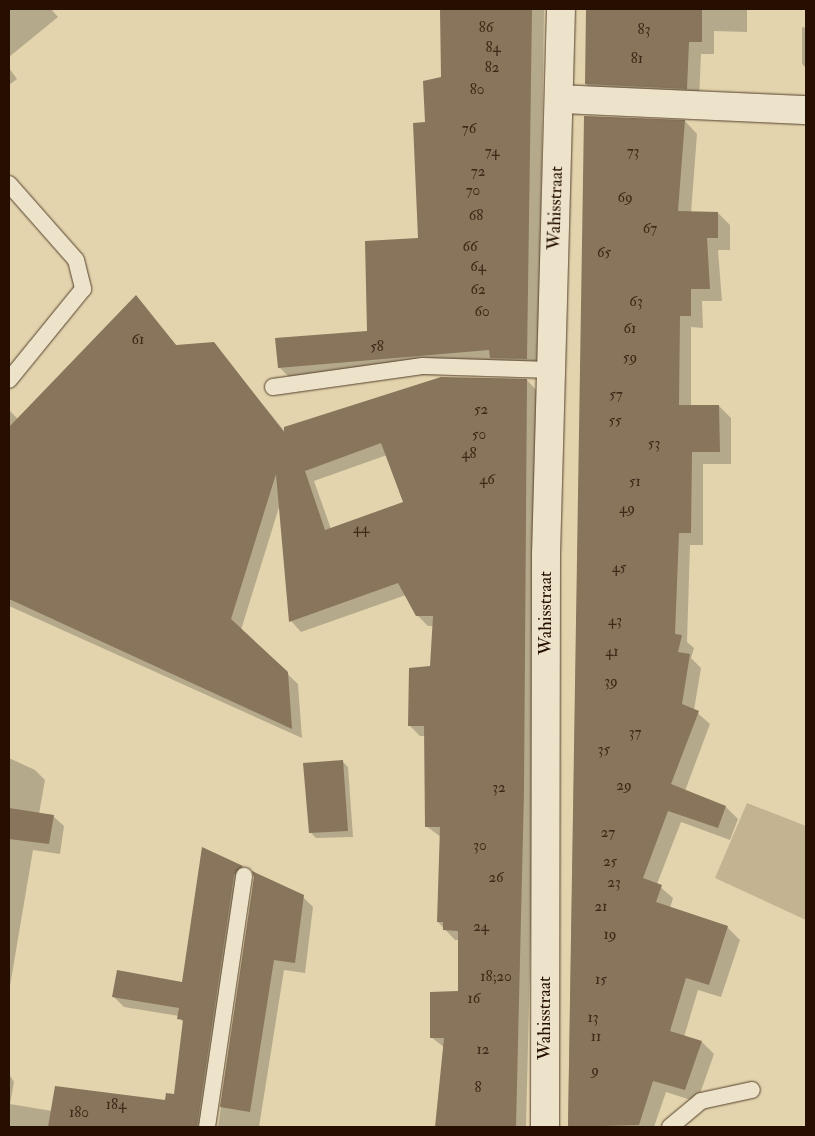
<!DOCTYPE html>
<html>
<head>
<meta charset="utf-8">
<style>
	body { margin:0 }
	#map { position:relative; width:815px; height:1136px; overflow:hidden; background:#e3d4ae; font-family:"IM FELL Double Pica",serif }
	div>[style] { position:absolute }
	.green>* { inset:0; background:#c3b391 }
	.shadow>* { inset:0; background:#0003 }
	.building>* { inset:0; background:#88755b }
	.roads { filter:drop-shadow(0 0 1px #55402c) drop-shadow(0 0 1px #55402c) }
	.service>* { height:16px; margin:-8px; padding:0 8px; transform-origin:8px; border-radius:8px; background:#ede3ca }
	.minor>* { height:28px; margin:-14px; padding:0 14px; transform-origin:14px; border-radius:14px; background:#ede3ca }
	.tertiary>* { height:28px; margin:-14px; padding:0 14px; transform-origin:14px; border-radius:14px; background:#ede3ca }
	span { translate:-50% -50%; white-space:nowrap; text-align:center; line-height:1.15; -webkit-text-stroke:4px #ede3ca; paint-order:stroke }
	.number-label { font-size:15px; color:#3e2818 }
	.number-label span { -webkit-text-stroke-width:0 }
	.street-label { font-size:18px; color:#260f01 }
	.frame { position:absolute; inset:0; border:10px solid #260f01; pointer-events:none }
</style>
</head>
<body>
<div id="map">
	<div class="green">
		<i style="clip-path:polygon(747px 803px,806px 826px,806px 920px,715px 878px)"></i>
	</div>
	<div class="shadow">
		<i style="clip-path:polygon(9px 9px,51px 9px,58px 17px,9px 57px)"></i>
		<i style="clip-path:polygon(440px 9px,544px 9px,539px 371px,291px 379px,279px 367px,368px 333px,419px 239px,427px 123px,443px 78px)"></i>
		<i style="clip-path:polygon(587px 9px,747px 9px,747px 32px,714px 31px,714px 54px,701px 54px,699px 101px,598px 96px,586px 84px)"></i>
		<i style="clip-path:polygon(802px 27px,806px 28px,806px 68px,802px 64px)"></i>
		<i style="clip-path:polygon(9px 68px,17px 79px,9px 85px)"></i>
		<i style="clip-path:polygon(585px 117px,685px 121px,697px 134px,691px 213px,718px 213px,730px 225px,730px 250px,718px 250px,722px 301px,702px 301px,703px 328px,691px 327px,691px 406px,719px 406px,731px 418px,731px 464px,703px 464px,703px 545px,690px 545px,687px 642px,694px 648px,691px 658px,701px 668px,694px 710px,710px 724px,685px 791px,726px 807px,738px 819px,730px 840px,681px 822px,657px 884px,673px 898px,670px 908px,727px 927px,740px 940px,721px 997px,698px 990px,684px 1037px,702px 1042px,714px 1054px,697px 1102px,666px 1092px,654px 1127px,568px 1127px)"></i>
		<i style="clip-path:polygon(evenodd,136px 297px,177px 346px,213px 343px,286px 433px,527px 380px,537px 391px,534px 802px,526px 1127px,436px 1127px,445px 1048px,431px 1037px,459px 992px,459px 940px,455px 940px,438px 922px,441px 837px,426px 826px,426px 736px,420px 736px,409px 725px,431px 667px,434px 626px,428px 626px,417px 615px,406px 595px,301px 632px,291px 621px,280px 504px,241px 630px,298px 684px,302px 738px,9px 606px,9px 410px,18px 419px,136px 297px,387px 455px,404px 503px,331px 529px,314px 481px,387px 455px)"></i>
		<i style="clip-path:polygon(9px 758px,35px 770px,45px 780px,39px 814px,53px 816px,64px 826px,60px 854px,33px 850px,9px 992px)"></i>
		<i style="clip-path:polygon(342px 761px,348px 767px,353px 837px,316px 838px,310px 832px)"></i>
		<i style="clip-path:polygon(203px 849px,242px 867px,252px 878px,244px 885px,210px 1127px,9px 1127px,9px 1074px,14px 1082px,10px 1104px,52px 1111px,166px 1101px,175px 1096px,184px 1024px,179px 1016px,124px 1007px,113px 996px,183px 983px)"></i>
		<i style="clip-path:polygon(255px 880px,302px 896px,313px 907px,305px 973px,284px 970px,259px 1127px,218px 1127px)"></i>
	</div>
	<div class="building">
		<i style="clip-path:polygon(440px 9px,532px 9px,527px 359px,490px 358px,489px 350px,278px 368px,275px 338px,367px 331px,365px 241px,418px 238px,413px 123px,425px 122px,423px 81px,441px 77px)"></i>
		<i style="clip-path:polygon(586px 9px,702px 9px,702px 42px,689px 42px,687px 89px,585px 84px)"></i>
		<i style="clip-path:polygon(584px 116px,685px 120px,678px 211px,718px 212px,718px 238px,707px 238px,710px 289px,691px 289px,691px 316px,680px 316px,679px 405px,719px 405px,720px 452px,692px 452px,691px 533px,679px 533px,675px 634px,682px 635px,678px 652px,690px 654px,682px 704px,699px 711px,671px 784px,726px 806px,718px 828px,668px 811px,643px 878px,662px 885px,656px 902px,728px 926px,709px 985px,686px 978px,670px 1031px,702px 1041px,685px 1090px,653px 1081px,639px 1125px,568px 1127px)"></i>
		<i style="clip-path:polygon(evenodd,136px 295px,176px 345px,214px 342px,284px 432px,284px 427px,441px 377px,527px 379px,524px 791px,516px 1127px,435px 1127px,444px 1038px,430px 1038px,430px 992px,458px 991px,458px 931px,443px 930px,443px 922px,437px 922px,440px 827px,425px 827px,424px 726px,408px 726px,409px 668px,430px 666px,433px 616px,416px 616px,398px 583px,289px 622px,276px 474px,231px 619px,288px 672px,292px 729px,9px 599px,9px 427px,136px 295px,381px 443px,403px 502px,325px 530px,305px 471px,381px 443px)"></i>
		<i style="clip-path:polygon(343px 760px,348px 831px,309px 833px,303px 763px)"></i>
		<i style="clip-path:polygon(9px 808px,54px 815px,49px 844px,9px 839px)"></i>
		<i style="clip-path:polygon(202px 847px,243px 866px,234px 875px,197px 1127px,48px 1127px,55px 1086px,165px 1100px,166px 1093px,174px 1094px,183px 1020px,177px 1019px,179px 1008px,112px 997px,117px 970px,182px 982px)"></i>
		<i style="clip-path:polygon(252px 871px,304px 895px,295px 963px,274px 960px,250px 1112px,220px 1107px,254px 877px)"></i>
	</div>
	<div class="roads">
		<div class="service">
			<i style="left:9px;top:184px;width:101px;rotate:48.6deg"></i>
			<i style="left:76px;top:260px;width:30px;rotate:76deg"></i>
			<i style="left:83px;top:289px;width:117px;rotate:129.1deg"></i>
			<i style="left:273px;top:387px;width:151px;rotate:-8deg"></i>
			<i style="left:423px;top:366px;width:128px;rotate:1.8deg"></i>
			<i style="left:207px;top:1127px;width:254px;rotate:-81.6deg"></i>
			<i style="left:670px;top:1127px;width:40px;rotate:-40deg"></i>
			<i style="left:701px;top:1101px;width:52px;rotate:-12.2deg"></i>
		</div>
		<div class="minor">
			<i style="left:560px;top:99px;width:246px;rotate:2.6deg"></i>
		</div>
		<div class="tertiary">
			<i style="left:545px;top:1127px;width:572px;rotate:-89.9deg"></i>
			<i style="left:546px;top:555px;width:546px;rotate:-88.43deg"></i>
		</div>
	</div>
	<div class="number-label">
		<span style="left:486px;top:28px">86</span>
		<span style="left:644px;top:30px">83</span>
		<span style="left:493px;top:48px">84</span>
		<span style="left:637px;top:59px">81</span>
		<span style="left:492px;top:68px">82</span>
		<span style="left:477px;top:90px">80</span>
		<span style="left:469px;top:129px">76</span>
		<span style="left:492px;top:152px">74</span>
		<span style="left:633px;top:152px">73</span>
		<span style="left:478px;top:172px">72</span>
		<span style="left:473px;top:191px">70</span>
		<span style="left:625px;top:198px">69</span>
		<span style="left:476px;top:216px">68</span>
		<span style="left:650px;top:229px">67</span>
		<span style="left:470px;top:247px">66</span>
		<span style="left:604px;top:253px">65</span>
		<span style="left:478px;top:267px">64</span>
		<span style="left:478px;top:290px">62</span>
		<span style="left:636px;top:302px">63</span>
		<span style="left:482px;top:312px">60</span>
		<span style="left:630px;top:329px">61</span>
		<span style="left:138px;top:340px">61</span>
		<span style="left:377px;top:347px">58</span>
		<span style="left:630px;top:358px">59</span>
		<span style="left:616px;top:395px">57</span>
		<span style="left:481px;top:410px">52</span>
		<span style="left:615px;top:421px">55</span>
		<span style="left:479px;top:435px">50</span>
		<span style="left:654px;top:444px">53</span>
		<span style="left:469px;top:454px">48</span>
		<span style="left:487px;top:480px">46</span>
		<span style="left:635px;top:482px">51</span>
		<span style="left:627px;top:509px">49</span>
		<span style="left:361px;top:529px">44</span>
		<span style="left:619px;top:568px">45</span>
		<span style="left:615px;top:621px">43</span>
		<span style="left:612px;top:652px">41</span>
		<span style="left:611px;top:682px">39</span>
		<span style="left:635px;top:733px">37</span>
		<span style="left:604px;top:750px">35</span>
		<span style="left:624px;top:786px">29</span>
		<span style="left:499px;top:788px">32</span>
		<span style="left:608px;top:833px">27</span>
		<span style="left:480px;top:846px">30</span>
		<span style="left:610px;top:862px">25</span>
		<span style="left:496px;top:878px">26</span>
		<span style="left:614px;top:883px">23</span>
		<span style="left:601px;top:907px">21</span>
		<span style="left:481px;top:927px">24</span>
		<span style="left:610px;top:935px">19</span>
		<span style="left:496px;top:977px">18;20</span>
		<span style="left:601px;top:980px">15</span>
		<span style="left:474px;top:999px">16</span>
		<span style="left:593px;top:1018px">13</span>
		<span style="left:596px;top:1037px">11</span>
		<span style="left:483px;top:1050px">12</span>
		<span style="left:595px;top:1071px">9</span>
		<span style="left:478px;top:1088px">8</span>
		<span style="left:116px;top:1105px">184</span>
		<span style="left:79px;top:1113px">180</span>
	</div>
	<div class="street-label">
		<span style="left:556px;top:208px;rotate:-88deg">Wahisstraat</span>
		<span style="left:546px;top:613px;rotate:-90deg">Wahisstraat</span>
		<span style="left:545px;top:1018px;rotate:-90deg">Wahisstraat</span>
	</div>
	<div class="frame"></div>
</div>
</body>
</html>
